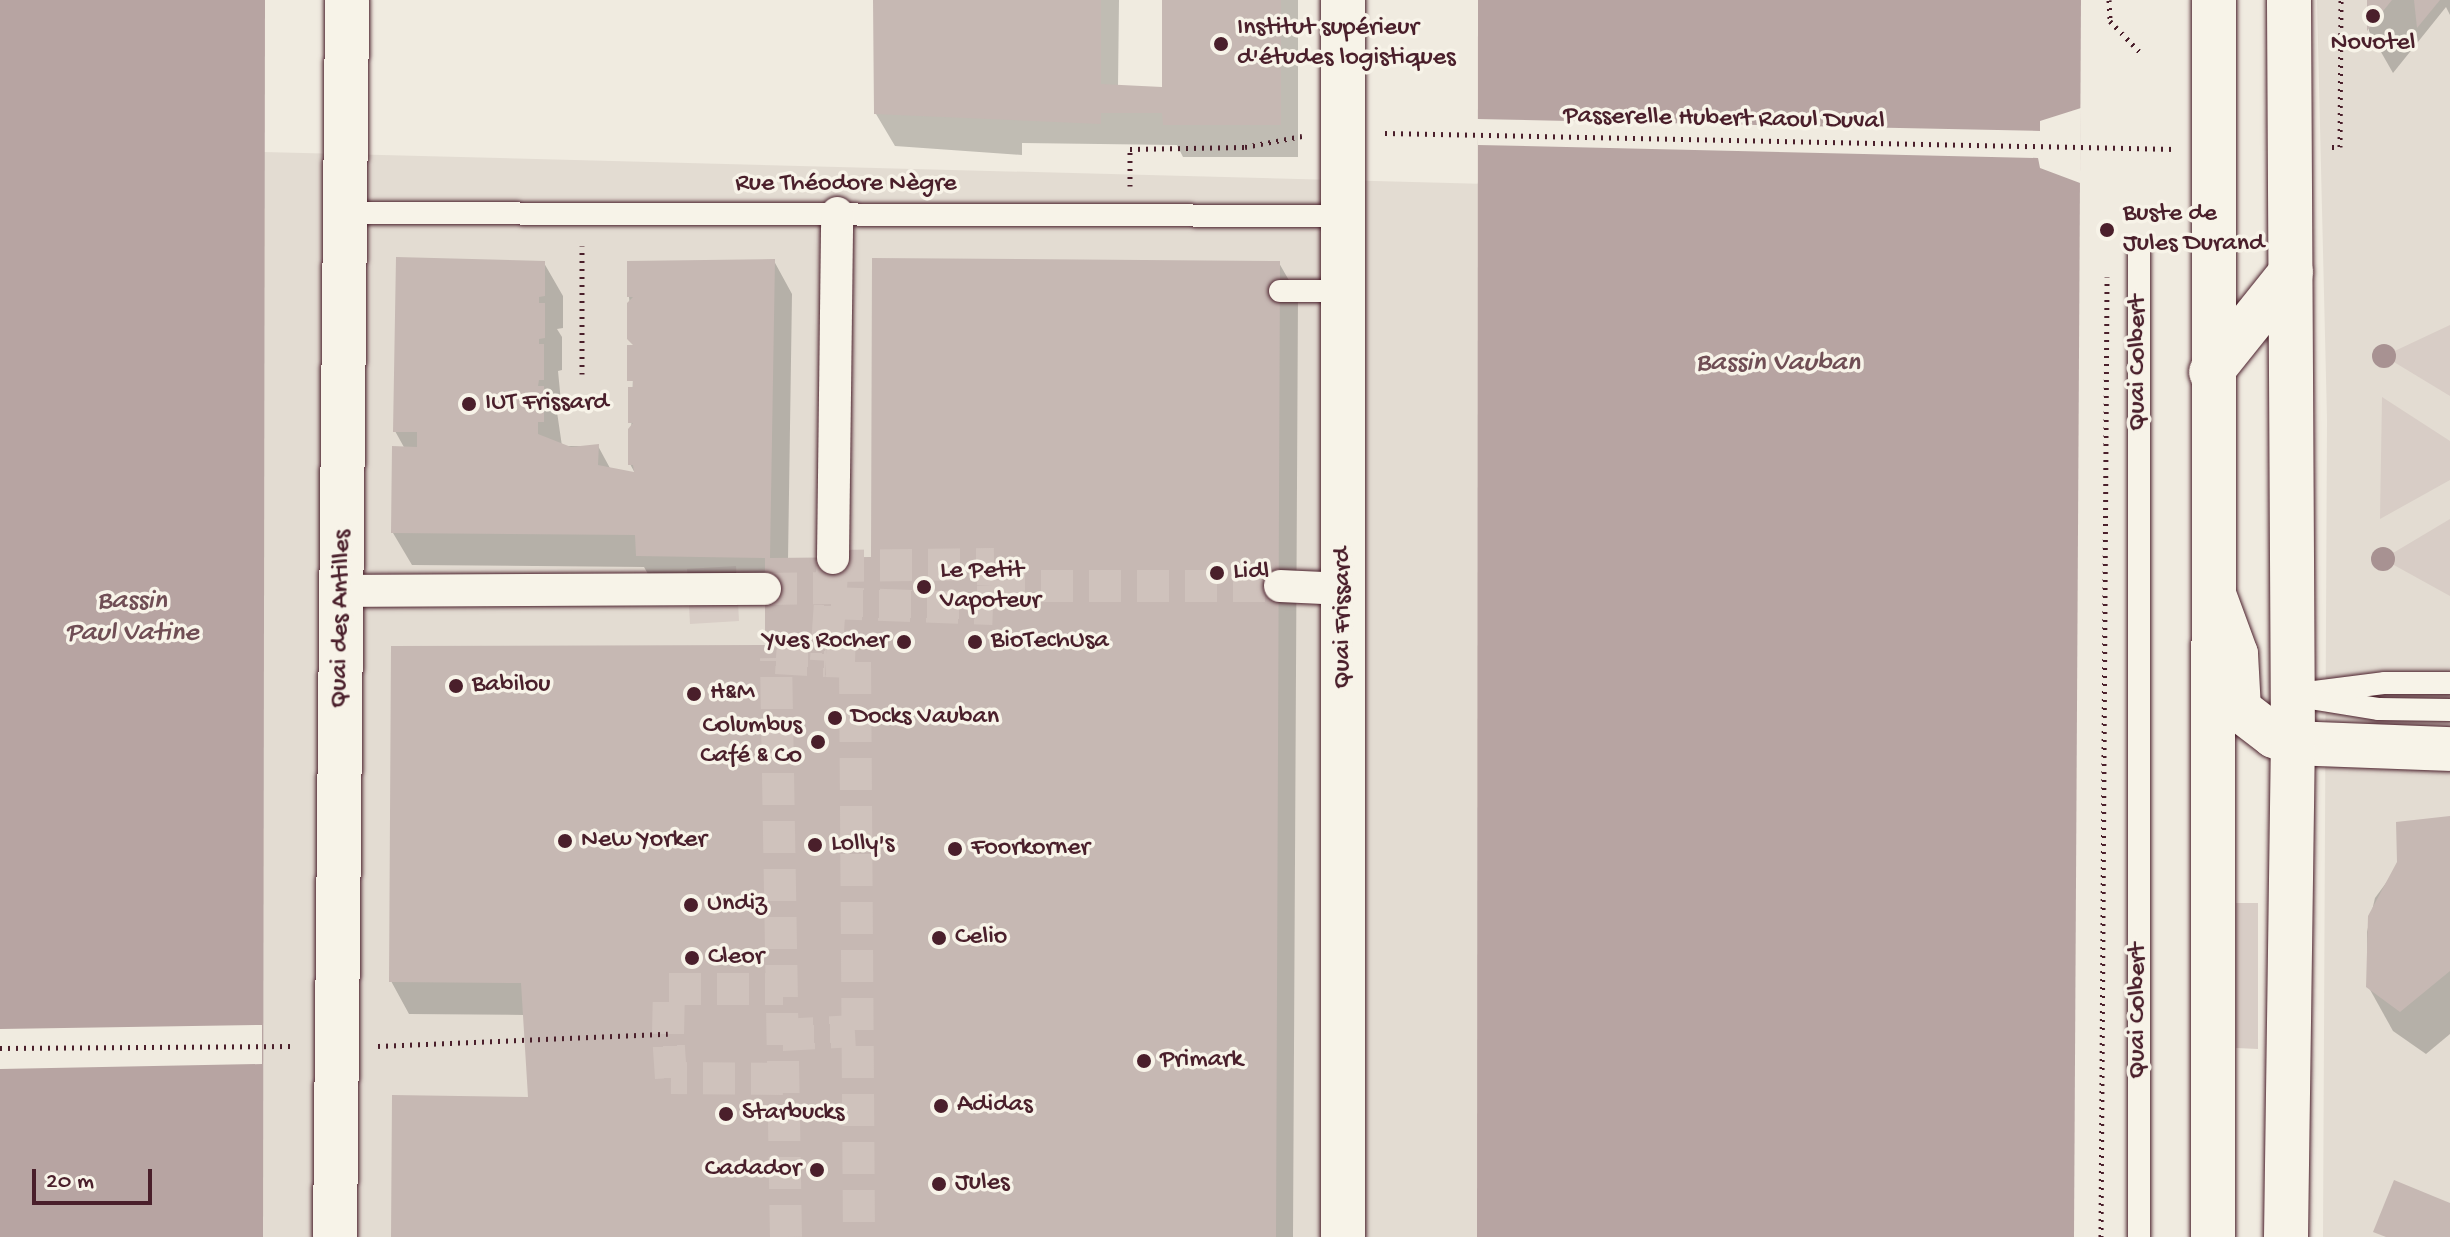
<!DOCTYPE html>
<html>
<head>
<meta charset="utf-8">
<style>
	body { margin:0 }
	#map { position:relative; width:2450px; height:1237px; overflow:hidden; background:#f0ebe0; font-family:"Gochi Hand",sans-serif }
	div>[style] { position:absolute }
	.built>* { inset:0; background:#e3dcd2 }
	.green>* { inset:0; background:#d8cdc6 }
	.water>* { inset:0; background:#b7a4a2 }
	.pier>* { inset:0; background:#f0ebe0 }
	.shadow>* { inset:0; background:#0003 }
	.building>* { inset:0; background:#c6b8b3 }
	.pedestrian-tunnel>* { height:32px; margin-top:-16px; transform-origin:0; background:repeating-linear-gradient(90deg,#cfc2bc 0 32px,transparent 0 48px) }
	.path>* { height:5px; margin-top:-2.5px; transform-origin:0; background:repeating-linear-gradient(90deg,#4a1f2b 0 2px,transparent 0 8px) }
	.roads { filter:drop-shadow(0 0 2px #4a1f2b) drop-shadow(0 0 2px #4a1f2b) }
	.service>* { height:22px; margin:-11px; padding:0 11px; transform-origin:11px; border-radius:11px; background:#f7f3e8 }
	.pedestrian>* { height:32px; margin:-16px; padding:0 16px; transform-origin:16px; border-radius:16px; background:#f7f3e8 }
	.minor>* { height:44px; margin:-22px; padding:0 22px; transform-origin:22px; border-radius:22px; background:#f7f3e8 }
	.tertiary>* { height:44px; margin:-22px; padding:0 22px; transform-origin:22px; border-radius:22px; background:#f7f3e8 }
	.secondary>* { height:44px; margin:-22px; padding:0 22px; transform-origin:22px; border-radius:22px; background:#f7f3e8 }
	.primary>* { height:44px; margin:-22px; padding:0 22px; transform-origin:22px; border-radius:22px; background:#f7f3e8 }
	.trees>* { width:24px; height:24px; margin:-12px; border-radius:50%; background:#a89292 }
	.dots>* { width:22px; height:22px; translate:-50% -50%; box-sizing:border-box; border:4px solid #f7f3e8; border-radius:50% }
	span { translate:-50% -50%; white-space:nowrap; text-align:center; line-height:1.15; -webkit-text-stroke:7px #f7f3e8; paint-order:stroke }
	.poi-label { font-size:26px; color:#4a1f2b }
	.left { translate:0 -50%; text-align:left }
	.right { translate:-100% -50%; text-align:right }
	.street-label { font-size:26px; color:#4a1f2b }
	.water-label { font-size:28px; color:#704e55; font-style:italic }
	.scale { position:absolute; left:32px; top:1169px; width:120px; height:36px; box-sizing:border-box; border:4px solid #4a1f2b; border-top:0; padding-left:10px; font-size:24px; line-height:28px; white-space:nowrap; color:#4a1f2b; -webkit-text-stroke:6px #f7f3e8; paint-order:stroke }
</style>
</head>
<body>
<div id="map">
	<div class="built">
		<i style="clip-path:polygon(2317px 0,2450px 0,2450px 1237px,2323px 1237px,2327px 420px)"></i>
		<i style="clip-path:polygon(0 145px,1527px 185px,1566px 1237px,0 1237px)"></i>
	</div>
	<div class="green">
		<i style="clip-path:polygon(2450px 325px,2450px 396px,2384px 356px)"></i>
		<i style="clip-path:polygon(2382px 397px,2450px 441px,2450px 480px,2380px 519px)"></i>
		<i style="clip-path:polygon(2450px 519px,2450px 596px,2383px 559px)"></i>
		<i style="clip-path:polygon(736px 566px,739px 621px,690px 624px,687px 569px)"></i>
		<i style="clip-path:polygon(2236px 903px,2258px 903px,2258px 1049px,2236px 1048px)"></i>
	</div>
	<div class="water">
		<i style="clip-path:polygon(0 0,265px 0,263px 1237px,0 1237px)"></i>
		<i style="clip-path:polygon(1478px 0,2081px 0,2074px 1237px,1477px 1237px)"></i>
	</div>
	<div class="pier">
		<i style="clip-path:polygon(2081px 108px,2080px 183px,2040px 168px,2038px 158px,1478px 145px,1477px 134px,1477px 119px,2040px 131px,2040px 121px)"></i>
		<i style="clip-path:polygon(262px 1025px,262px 1064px,0 1069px,0 1029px)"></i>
	</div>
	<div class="shadow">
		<i style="clip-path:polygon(875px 0,1119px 0,1118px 87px,1164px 89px,1164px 0,1298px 0,1298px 157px,1183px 157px,1177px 145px,1022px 143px,1022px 155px,895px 146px,876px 114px)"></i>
		<i style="clip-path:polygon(2369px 0,2450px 0,2450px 15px,2446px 7px,2393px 73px,2369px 31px)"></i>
		<i style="clip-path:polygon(774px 261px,792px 294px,788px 560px,873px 559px,1279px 263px,1298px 296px,1293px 1237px,393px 1237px,530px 1099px,525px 1015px,409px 1014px,391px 981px,767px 647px,767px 590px,656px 588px,644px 567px,412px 565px,393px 533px,405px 449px,395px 431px,544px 263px,563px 296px,563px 328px,557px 329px,562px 337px,562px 370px,558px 371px,562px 412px,557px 412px,562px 446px,598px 446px,611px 470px,636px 475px,630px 464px,634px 347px,629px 297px)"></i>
		<i style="clip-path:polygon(2450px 818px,2450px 1034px,2426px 1054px,2393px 1031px,2368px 986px,2367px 932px,2375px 898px,2400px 864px)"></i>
	</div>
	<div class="building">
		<i style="clip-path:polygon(873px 0,1101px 0,1101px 84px,1162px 87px,1162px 0,1281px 0,1281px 125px,1163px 125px,1162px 113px,1101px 113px,1101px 124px,874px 114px)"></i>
		<i style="clip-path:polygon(2367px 0,2392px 0,2367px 31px)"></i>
		<i style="clip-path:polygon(2414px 0,2440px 0,2417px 28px)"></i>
		<i style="clip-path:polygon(396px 257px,545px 261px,545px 296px,539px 297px,539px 303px,545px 303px,545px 338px,539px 339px,539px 344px,544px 344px,544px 380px,539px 380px,538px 386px,544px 386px,544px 422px,538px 422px,538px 434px,571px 447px,599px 444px,598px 465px,634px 472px,633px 465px,628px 465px,628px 429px,633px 423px,628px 423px,628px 387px,633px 387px,633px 381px,627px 381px,627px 345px,633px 345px,627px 339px,627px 303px,633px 297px,627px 297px,627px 261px,775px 259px,770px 558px,871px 557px,872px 258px,1280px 261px,1276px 1237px,391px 1237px,392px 1095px,528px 1097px,521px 983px,389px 982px,391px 646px,765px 645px,765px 558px,636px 556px,635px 535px,391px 533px,392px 446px,417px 447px,417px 432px,393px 432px)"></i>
		<i style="clip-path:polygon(2450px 816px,2450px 971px,2400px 1012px,2366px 987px,2368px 916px,2397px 862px,2396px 822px)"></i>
		<i style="clip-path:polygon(2394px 1180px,2450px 1203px,2450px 1237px,2386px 1237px,2373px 1232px)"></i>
	</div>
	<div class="pedestrian-tunnel">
		<i style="left:833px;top:558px;width:103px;rotate:93.9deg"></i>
		<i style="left:826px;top:661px;width:29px;rotate:2deg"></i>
		<i style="left:855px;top:662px;width:575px;rotate:89.6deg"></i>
		<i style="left:832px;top:566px;width:162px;rotate:-0.7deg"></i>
		<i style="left:994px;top:564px;width:22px;rotate:93deg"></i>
		<i style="left:765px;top:589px;width:67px;rotate:-0.9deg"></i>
		<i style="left:831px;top:603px;width:162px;rotate:2.1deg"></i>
		<i style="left:993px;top:609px;width:23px;rotate:-90deg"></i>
		<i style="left:993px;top:586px;width:287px"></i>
		<i style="left:782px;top:1035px;width:73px;rotate:-3.1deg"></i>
		<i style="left:783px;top:1079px;width:112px;rotate:-179.5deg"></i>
		<i style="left:671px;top:1078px;width:44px;rotate:-93.9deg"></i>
		<i style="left:668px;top:1034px;width:45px;rotate:-88.7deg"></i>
		<i style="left:669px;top:989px;width:114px"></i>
		<i style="left:786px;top:1237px;width:579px;rotate:-90.99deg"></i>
		<i style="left:776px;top:658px;width:50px;rotate:3.4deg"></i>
	</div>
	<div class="path">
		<i style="left:2109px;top:0;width:21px;rotate:87deg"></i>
		<i style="left:2110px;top:21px;width:42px;rotate:46deg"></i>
		<i style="left:1385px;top:133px;width:790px;rotate:1.16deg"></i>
		<i style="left:2332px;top:147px;width:8px"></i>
		<i style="left:2340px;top:147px;width:147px;rotate:-89.6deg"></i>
		<i style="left:1130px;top:186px;width:37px;rotate:-90deg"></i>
		<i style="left:1130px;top:149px;width:115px;rotate:-1deg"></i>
		<i style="left:1245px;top:147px;width:58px;rotate:-10.9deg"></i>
		<i style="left:582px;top:374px;width:128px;rotate:-90deg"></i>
		<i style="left:378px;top:1046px;width:290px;rotate:-2.4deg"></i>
		<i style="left:0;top:1048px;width:296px;rotate:-0.4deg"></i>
		<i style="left:2101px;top:1237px;width:960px;rotate:-89.64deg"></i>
	</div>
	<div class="roads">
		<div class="service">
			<i style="left:347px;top:213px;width:998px;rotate:0.17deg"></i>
			<i style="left:2139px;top:252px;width:985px;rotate:90deg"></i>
			<i style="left:1280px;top:291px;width:62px"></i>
			<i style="left:2316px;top:699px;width:64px;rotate:9deg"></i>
			<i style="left:2379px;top:709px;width:71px;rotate:0.8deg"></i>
			<i style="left:2286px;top:700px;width:7px;rotate:-45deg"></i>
			<i style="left:2291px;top:695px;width:95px;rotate:-7.3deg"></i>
			<i style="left:2385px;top:683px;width:65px"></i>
		</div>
		<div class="pedestrian">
			<i style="left:833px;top:558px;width:345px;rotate:-89.3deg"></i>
			<i style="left:1280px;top:586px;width:65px;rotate:2.6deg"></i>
			<i style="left:342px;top:591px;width:423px;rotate:-0.3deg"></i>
		</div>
		<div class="minor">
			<i style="left:2215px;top:597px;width:61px;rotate:69.8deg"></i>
			<i style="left:2236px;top:654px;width:55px;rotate:86.9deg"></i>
			<i style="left:2239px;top:709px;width:44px;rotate:37.6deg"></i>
			<i style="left:2274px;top:736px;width:20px;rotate:20deg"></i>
			<i style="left:2293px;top:743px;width:157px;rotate:2.2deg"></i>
			<i style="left:335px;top:1237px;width:1237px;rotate:-89.44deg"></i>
		</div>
		<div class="tertiary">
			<i style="left:1343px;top:1237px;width:1237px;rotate:-90deg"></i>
		</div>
		<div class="secondary">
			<i style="left:2211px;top:372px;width:128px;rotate:-51.3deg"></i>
		</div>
		<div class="primary">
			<i style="left:2213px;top:1237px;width:1237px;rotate:-89.95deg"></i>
			<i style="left:2286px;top:1237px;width:494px;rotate:-89.2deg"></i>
			<i style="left:2293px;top:743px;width:743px;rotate:-90.31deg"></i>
		</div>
	</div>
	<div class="trees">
		<i style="left:2384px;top:356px"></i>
		<i style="left:2383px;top:559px"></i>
	</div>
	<div class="dots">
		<i style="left:2373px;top:16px;background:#4a1f2b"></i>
		<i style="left:1221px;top:44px;background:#4a1f2b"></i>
		<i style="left:2107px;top:230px;background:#4a1f2b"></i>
		<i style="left:469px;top:404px;background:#4a1f2b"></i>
		<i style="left:1217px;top:573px;background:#4a1f2b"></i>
		<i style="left:924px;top:587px;background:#4a1f2b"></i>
		<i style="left:904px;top:642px;background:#4a1f2b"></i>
		<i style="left:975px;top:642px;background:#4a1f2b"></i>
		<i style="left:456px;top:686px;background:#4a1f2b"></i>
		<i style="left:694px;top:694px;background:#4a1f2b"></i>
		<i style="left:835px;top:718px;background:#4a1f2b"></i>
		<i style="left:818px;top:742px;background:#4a1f2b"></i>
		<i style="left:565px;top:841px;background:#4a1f2b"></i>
		<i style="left:815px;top:845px;background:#4a1f2b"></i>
		<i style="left:955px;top:849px;background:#4a1f2b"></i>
		<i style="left:691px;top:905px;background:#4a1f2b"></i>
		<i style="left:939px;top:938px;background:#4a1f2b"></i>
		<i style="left:692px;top:958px;background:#4a1f2b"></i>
		<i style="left:1144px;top:1061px;background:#4a1f2b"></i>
		<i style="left:941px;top:1106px;background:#4a1f2b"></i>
		<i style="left:726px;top:1114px;background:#4a1f2b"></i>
		<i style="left:817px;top:1170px;background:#4a1f2b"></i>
		<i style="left:939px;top:1184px;background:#4a1f2b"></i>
	</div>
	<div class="poi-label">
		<span class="left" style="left:1237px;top:44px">Institut supérieur<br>d'études logistiques</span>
		<span style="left:2373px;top:44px">Novotel</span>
		<span class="left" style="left:2123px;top:230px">Buste de<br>Jules Durand</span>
		<span class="left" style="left:485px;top:404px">IUT Frissard</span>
		<span class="left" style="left:940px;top:587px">Le Petit<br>Vapoteur</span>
		<span class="left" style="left:1233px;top:573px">Lidl</span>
		<span class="right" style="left:888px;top:642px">Yves Rocher</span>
		<span class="left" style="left:991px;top:642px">BioTechUsa</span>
		<span class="left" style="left:472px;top:686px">Babilou</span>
		<span class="left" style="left:710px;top:694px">H&amp;M</span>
		<span class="left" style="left:851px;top:718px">Docks Vauban</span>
		<span class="right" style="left:802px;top:742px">Columbus<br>Café &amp; Co</span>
		<span class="left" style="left:581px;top:841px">New Yorker</span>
		<span class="left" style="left:831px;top:845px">Lolly's</span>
		<span class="left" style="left:971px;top:849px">Foorkorner</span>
		<span class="left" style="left:707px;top:905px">Undiz</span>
		<span class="left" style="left:955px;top:938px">Celio</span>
		<span class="left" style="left:708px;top:958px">Cleor</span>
		<span class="left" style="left:1160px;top:1061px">Primark</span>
		<span class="left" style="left:957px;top:1106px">Adidas</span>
		<span class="left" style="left:742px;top:1114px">Starbucks</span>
		<span class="right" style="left:801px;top:1170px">Cadador</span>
		<span class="left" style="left:955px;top:1184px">Jules</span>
	</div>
	<div class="street-label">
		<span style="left:1724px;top:120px;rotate:1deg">Passerelle Hubert Raoul Duval</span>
		<span style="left:846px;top:185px">Rue Théodore Nègre</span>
		<span style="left:2139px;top:363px;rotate:-90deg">Quai Colbert</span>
		<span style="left:1344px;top:618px;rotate:-90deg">Quai Frissard</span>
		<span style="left:342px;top:619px;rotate:-89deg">Quai des Antilles</span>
		<span style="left:2139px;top:1011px;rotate:-90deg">Quai Colbert</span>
	</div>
	<div class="water-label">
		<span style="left:1778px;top:364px">Bassin Vauban</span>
		<span style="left:132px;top:618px">Bassin<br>Paul Vatine</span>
	</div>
	<div class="scale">20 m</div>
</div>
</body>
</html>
